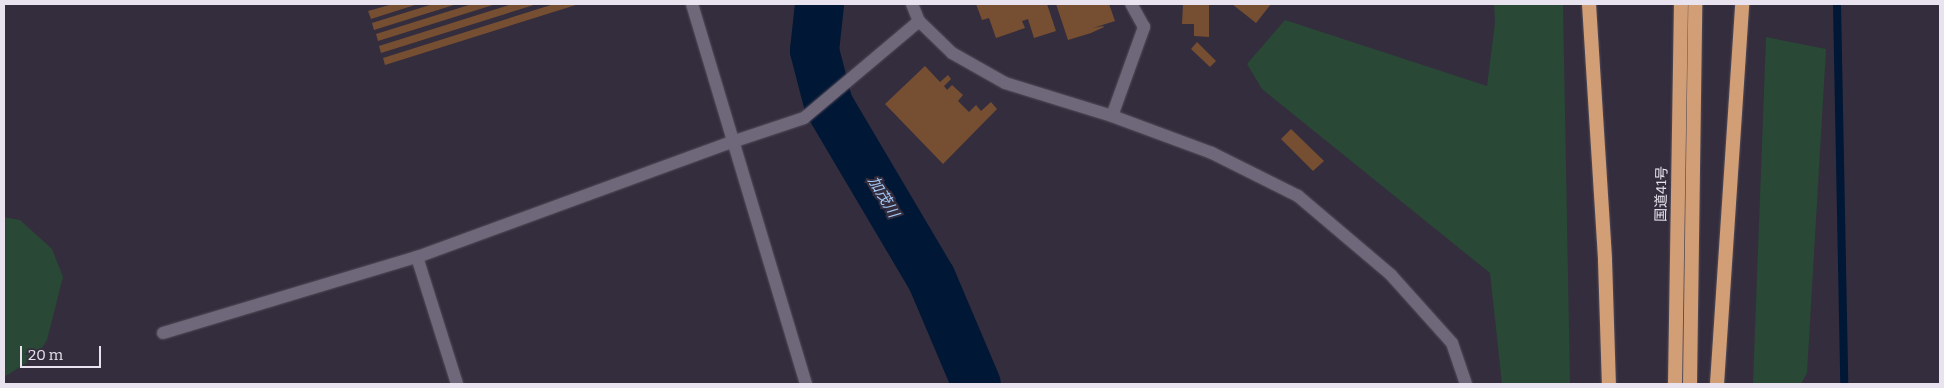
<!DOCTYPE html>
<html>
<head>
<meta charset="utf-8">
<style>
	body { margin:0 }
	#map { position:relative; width:1944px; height:388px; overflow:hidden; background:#342d3d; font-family:Bitter,"Noto Sans JP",serif }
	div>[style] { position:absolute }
	.green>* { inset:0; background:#294835 }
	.stream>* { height:8px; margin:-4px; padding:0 4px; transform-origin:4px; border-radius:4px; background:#001735 }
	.river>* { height:49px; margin:-24.5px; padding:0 24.5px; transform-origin:24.5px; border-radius:24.5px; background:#001735 }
	.building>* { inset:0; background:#764f32 }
	.roads { filter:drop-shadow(0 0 1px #514b59) drop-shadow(0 0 1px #514b59) }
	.minor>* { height:12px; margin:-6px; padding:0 6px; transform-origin:6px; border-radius:6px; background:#6f677a }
	.tertiary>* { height:12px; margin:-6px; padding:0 6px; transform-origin:6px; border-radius:6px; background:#6f677a }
	.trunk>* { height:14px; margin:-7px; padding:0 7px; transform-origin:7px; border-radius:7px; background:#d29e75 }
	span { translate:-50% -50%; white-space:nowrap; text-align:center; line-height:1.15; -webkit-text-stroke:4px #342d3d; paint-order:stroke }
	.street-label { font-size:14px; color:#e8e3ee }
	.water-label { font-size:15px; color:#a2c8f7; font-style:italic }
	.frame { position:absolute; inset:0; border:5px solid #e8e3ee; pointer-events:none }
	.scale { position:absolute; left:20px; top:346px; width:81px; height:22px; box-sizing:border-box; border:2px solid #e8e3ee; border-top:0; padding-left:6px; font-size:15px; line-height:18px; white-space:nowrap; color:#e8e3ee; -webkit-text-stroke:4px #342d3d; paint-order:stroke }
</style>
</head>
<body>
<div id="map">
	<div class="green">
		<i style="clip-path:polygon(1494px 4px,1563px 4px,1570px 384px,1502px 384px,1490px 273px,1262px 89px,1247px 64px,1285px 20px,1487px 86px,1495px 23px)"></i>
		<i style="clip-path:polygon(1766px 37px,1826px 49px,1807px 373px,1801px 384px,1753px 384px)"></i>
		<i style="clip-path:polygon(4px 217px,20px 220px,52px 249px,63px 277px,47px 340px,36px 357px,4px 377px)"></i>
	</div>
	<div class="stream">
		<i style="left:1837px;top:4px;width:380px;rotate:88.9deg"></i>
	</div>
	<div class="river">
		<i style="left:819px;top:4px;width:46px;rotate:96.2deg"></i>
		<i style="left:814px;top:50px;width:56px;rotate:75.5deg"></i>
		<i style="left:828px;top:104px;width:202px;rotate:59.4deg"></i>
		<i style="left:931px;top:278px;width:115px;rotate:67deg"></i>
	</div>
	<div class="building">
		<i style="clip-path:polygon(393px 4px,418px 4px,371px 19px,368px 11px)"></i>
		<i style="clip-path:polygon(433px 4px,457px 4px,374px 30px,372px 23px)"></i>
		<i style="clip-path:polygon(472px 4px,496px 4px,378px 41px,376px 34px)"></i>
		<i style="clip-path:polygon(512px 4px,537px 4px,381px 53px,379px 46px)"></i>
		<i style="clip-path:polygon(554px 4px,579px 4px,385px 65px,383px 58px)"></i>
		<i style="clip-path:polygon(976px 4px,1047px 4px,1056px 31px,1034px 38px,1028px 19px,1022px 21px,1025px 28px,996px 38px,989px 18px,982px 20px)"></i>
		<i style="clip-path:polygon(1056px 4px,1109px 4px,1115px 21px,1093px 28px,1103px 26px,1104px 27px,1091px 33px,1068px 40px)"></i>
		<i style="clip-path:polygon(1183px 4px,1209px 4px,1209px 37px,1194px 36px,1194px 24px,1182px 24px)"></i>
		<i style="clip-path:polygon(1232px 4px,1271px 4px,1256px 23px)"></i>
		<i style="clip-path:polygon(1197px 42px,1216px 61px,1210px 67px,1191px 49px)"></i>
		<i style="clip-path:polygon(925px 66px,940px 82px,948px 75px,951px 79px,944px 86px,947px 90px,952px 85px,963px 95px,958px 101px,969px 112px,976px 105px,981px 111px,991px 102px,997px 109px,943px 164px,885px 104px)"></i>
		<i style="clip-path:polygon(1291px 129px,1324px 161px,1313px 171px,1281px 139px)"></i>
	</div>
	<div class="roads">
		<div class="minor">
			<i style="left:692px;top:4px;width:397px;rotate:73.3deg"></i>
			<i style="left:1112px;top:116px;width:95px;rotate:-70.2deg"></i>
			<i style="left:1144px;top:27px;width:26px;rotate:-119deg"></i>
			<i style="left:417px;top:257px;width:133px;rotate:72.5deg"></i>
			<i style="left:163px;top:333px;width:265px;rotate:-16.7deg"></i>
			<i style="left:417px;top:257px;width:335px;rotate:-20.1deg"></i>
			<i style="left:732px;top:142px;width:76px;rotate:-18.4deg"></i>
			<i style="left:804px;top:118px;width:150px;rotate:-40.1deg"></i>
		</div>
		<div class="tertiary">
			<i style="left:912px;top:4px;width:18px;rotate:68deg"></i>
			<i style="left:919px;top:21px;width:46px;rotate:44.1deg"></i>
			<i style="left:952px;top:53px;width:61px;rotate:29.5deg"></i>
			<i style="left:1005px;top:83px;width:112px;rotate:17.1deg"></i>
			<i style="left:1112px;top:116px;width:107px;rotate:20.3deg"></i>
			<i style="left:1212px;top:153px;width:96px;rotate:26.6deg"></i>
			<i style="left:1298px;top:196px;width:122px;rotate:40.3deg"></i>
			<i style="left:1391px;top:275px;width:91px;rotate:48.1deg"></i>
			<i style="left:1452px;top:343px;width:43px;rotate:71.1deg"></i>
		</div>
		<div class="trunk">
			<i style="left:1589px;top:4px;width:256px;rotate:86.4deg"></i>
			<i style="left:1605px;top:260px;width:124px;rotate:88.2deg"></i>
			<i style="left:1675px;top:384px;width:380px;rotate:-89.1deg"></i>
			<i style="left:1690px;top:384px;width:380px;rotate:-89.2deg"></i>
			<i style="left:1717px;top:384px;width:381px;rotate:-86.2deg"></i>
		</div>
	</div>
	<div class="street-label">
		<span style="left:1662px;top:194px;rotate:-89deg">国道41号</span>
	</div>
	<div class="water-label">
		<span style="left:883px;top:197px;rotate:59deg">加茂川</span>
	</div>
	<div class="frame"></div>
	<div class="scale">20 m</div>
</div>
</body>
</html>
